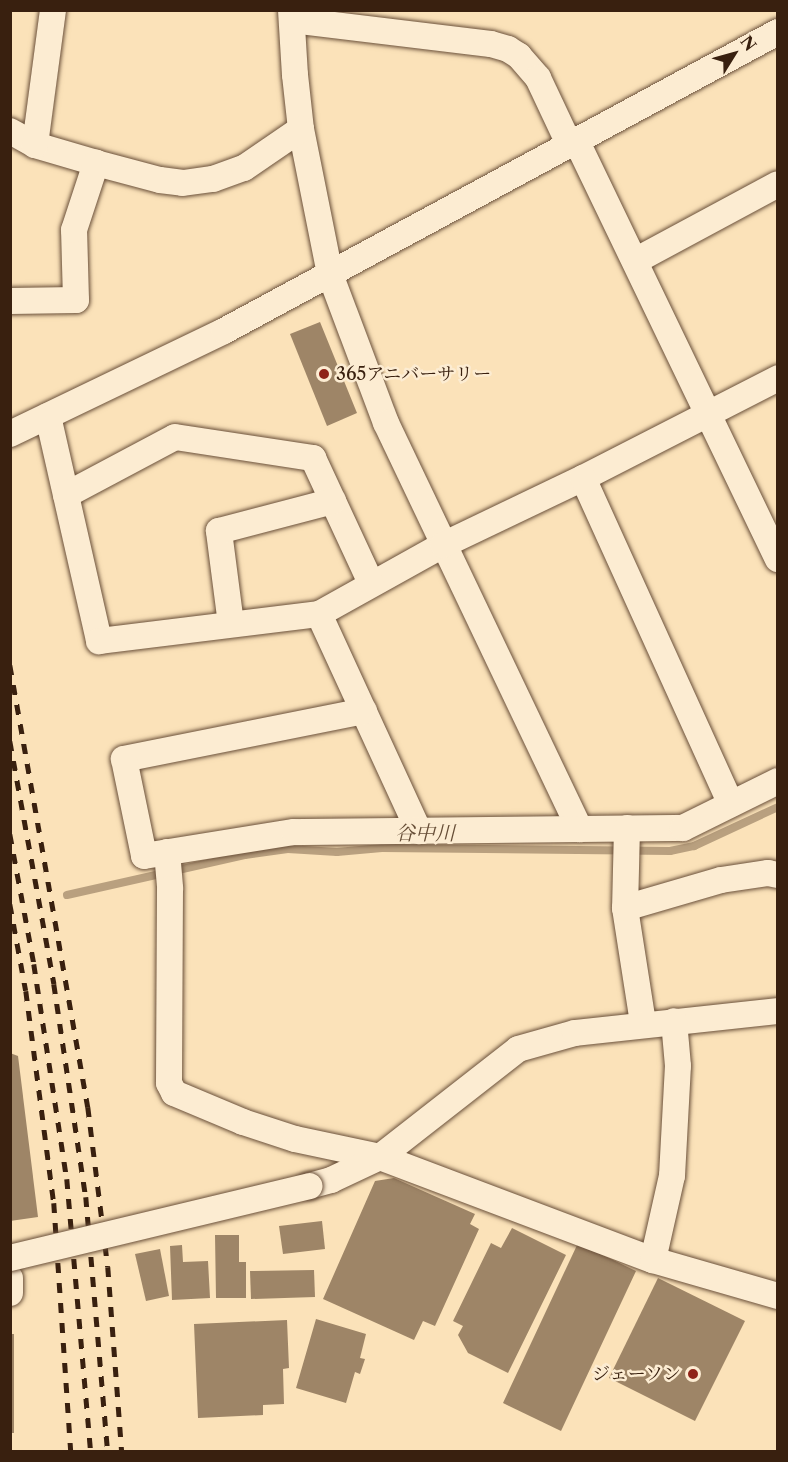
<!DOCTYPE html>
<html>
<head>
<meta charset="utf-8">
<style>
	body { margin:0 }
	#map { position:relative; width:788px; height:1462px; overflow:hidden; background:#fbe2b9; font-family:"Libre Caslon Text","Noto Serif JP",serif }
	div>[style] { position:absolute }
	.stream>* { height:8px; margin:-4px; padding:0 4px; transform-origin:4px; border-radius:4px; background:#b9a07f }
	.building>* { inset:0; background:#9e8567 }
	.roads { filter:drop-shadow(0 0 2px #6a503a) drop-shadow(0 0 2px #6a503a) }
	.minor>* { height:26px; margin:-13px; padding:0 13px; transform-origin:13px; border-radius:13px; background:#fcecd2 }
	.rail>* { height:4.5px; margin-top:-2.25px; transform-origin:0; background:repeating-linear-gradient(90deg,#39200f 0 10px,transparent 0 20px) }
	.bridges { filter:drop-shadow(0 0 2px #6a503a) drop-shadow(0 0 2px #6a503a) }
	.minor-bridge>* { height:26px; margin:-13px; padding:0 13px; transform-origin:13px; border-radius:13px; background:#fcecd2 }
	.dots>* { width:16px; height:16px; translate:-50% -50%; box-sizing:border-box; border:3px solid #fcecd2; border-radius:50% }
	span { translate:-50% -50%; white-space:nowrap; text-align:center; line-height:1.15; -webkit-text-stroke:5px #fcecd2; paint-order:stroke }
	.poi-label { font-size:18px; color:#39200f }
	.left { translate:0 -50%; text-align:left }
	.right { translate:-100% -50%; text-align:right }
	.water-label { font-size:20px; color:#664d36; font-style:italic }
	.frame { position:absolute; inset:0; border:12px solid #39200f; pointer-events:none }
	.north { position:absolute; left:704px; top:24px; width:60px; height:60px; -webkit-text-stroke:4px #fcecd2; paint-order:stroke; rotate:53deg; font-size:16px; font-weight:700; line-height:24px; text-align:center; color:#39200f }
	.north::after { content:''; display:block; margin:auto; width:21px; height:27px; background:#39200f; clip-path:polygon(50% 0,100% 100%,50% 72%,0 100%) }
</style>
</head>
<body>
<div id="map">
	<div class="stream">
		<i style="left:67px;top:895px;width:182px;rotate:-12.7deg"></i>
		<i style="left:245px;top:855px;width:43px;rotate:-7.9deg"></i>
		<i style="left:288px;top:849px;width:49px;rotate:3.5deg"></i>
		<i style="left:337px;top:852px;width:45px;rotate:-5.1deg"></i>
		<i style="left:382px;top:848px;width:288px;rotate:0.6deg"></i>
		<i style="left:670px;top:851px;width:25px;rotate:-12deg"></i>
		<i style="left:694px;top:846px;width:93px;rotate:-24.9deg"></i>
	</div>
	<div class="building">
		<i style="clip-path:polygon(320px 322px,357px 413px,327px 426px,290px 334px)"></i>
		<i style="clip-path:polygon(10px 1053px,18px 1056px,38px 1217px,10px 1221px)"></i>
		<i style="clip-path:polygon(394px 1178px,475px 1214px,470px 1224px,479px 1229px,435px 1326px,423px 1321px,414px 1340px,323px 1299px,375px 1181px)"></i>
		<i style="clip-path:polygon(322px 1221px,325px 1249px,283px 1254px,279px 1226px)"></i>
		<i style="clip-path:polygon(512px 1228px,566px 1255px,508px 1373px,468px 1353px,458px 1335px,463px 1326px,453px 1321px,491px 1243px,501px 1248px)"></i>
		<i style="clip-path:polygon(215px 1235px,239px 1235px,239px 1262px,246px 1262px,246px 1298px,216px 1298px)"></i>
		<i style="clip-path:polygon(578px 1243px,636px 1271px,561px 1431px,503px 1403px)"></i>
		<i style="clip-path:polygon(182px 1245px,183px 1262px,208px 1261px,210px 1298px,172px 1300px,170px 1246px)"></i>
		<i style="clip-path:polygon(160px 1249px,169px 1296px,146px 1301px,135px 1254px)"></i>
		<i style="clip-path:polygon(314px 1270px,315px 1297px,251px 1299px,250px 1271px)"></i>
		<i style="clip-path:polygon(658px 1278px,745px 1321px,695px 1421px,609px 1378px)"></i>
		<i style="clip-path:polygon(316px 1319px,366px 1334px,360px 1358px,365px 1359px,360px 1374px,355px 1372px,346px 1403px,296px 1388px)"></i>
		<i style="clip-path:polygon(287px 1320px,289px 1368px,283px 1369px,284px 1404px,263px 1405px,263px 1415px,198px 1418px,194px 1324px)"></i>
		<i style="clip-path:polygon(10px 1334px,14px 1334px,14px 1433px,10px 1433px)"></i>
	</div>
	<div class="roads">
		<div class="minor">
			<i style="left:291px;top:10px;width:65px;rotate:86.5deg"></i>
			<i style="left:295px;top:75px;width:54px;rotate:83.7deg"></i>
			<i style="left:301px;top:129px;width:148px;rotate:78.7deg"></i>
			<i style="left:330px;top:274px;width:159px;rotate:69.4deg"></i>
			<i style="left:386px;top:423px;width:450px;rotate:64.5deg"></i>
			<i style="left:292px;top:20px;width:200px;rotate:6.9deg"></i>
			<i style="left:491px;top:44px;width:18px;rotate:16deg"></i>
			<i style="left:508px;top:49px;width:13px;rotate:32deg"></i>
			<i style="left:519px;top:56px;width:29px;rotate:49deg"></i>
			<i style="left:538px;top:78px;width:75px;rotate:64.8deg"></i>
			<i style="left:10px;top:131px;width:29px;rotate:29deg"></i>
			<i style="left:35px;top:145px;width:64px;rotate:16.4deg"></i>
			<i style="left:96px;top:163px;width:66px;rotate:14.9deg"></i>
			<i style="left:160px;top:180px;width:23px;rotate:7deg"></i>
			<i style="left:183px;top:183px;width:30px;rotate:-8deg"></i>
			<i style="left:213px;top:179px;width:33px;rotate:-20deg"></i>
			<i style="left:244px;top:168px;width:69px;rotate:-34.4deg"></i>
			<i style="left:577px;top:142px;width:463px;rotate:64.3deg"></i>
			<i style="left:35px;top:145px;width:136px;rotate:-82.4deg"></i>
			<i style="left:635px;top:261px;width:162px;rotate:-28.3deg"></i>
			<i style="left:10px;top:301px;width:66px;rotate:-0.9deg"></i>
			<i style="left:76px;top:300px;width:70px;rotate:-91.6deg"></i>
			<i style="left:74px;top:230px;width:71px;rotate:-71.8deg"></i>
			<i style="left:48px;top:416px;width:231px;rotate:77.2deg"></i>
			<i style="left:99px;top:641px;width:222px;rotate:-7deg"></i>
			<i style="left:319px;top:614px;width:142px;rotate:-29.1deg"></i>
			<i style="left:443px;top:545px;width:155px;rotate:-25.6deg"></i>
			<i style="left:583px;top:478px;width:219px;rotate:-27.1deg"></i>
			<i style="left:10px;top:434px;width:237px;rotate:-25.7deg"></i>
			<i style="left:224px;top:331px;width:630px;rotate:-28.36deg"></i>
			<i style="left:583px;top:478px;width:358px;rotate:65.6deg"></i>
			<i style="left:66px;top:495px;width:123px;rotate:-28deg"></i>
			<i style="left:175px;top:437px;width:140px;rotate:8.7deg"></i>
			<i style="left:313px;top:458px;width:138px;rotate:65.1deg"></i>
			<i style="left:319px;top:614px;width:239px;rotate:65.3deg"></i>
			<i style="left:231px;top:624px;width:94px;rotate:-97.4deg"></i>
			<i style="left:219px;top:531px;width:118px;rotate:-14.7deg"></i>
			<i style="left:364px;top:711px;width:245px;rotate:168.7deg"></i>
			<i style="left:124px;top:759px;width:99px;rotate:78.3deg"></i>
			<i style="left:144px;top:856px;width:152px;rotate:-9.1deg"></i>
			<i style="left:294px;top:832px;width:389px;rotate:-0.6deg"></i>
			<i style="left:683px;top:828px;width:106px;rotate:-26.3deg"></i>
			<i style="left:627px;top:828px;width:80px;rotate:91.4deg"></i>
			<i style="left:625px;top:908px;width:116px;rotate:81.1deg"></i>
			<i style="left:167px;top:852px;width:37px;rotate:85deg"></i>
			<i style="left:170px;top:889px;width:194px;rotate:90.3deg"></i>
			<i style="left:169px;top:1083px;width:11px;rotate:63deg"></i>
			<i style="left:174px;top:1093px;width:75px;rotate:22.8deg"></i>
			<i style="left:243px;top:1122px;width:55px;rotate:18.1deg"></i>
			<i style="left:295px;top:1139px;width:87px;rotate:12deg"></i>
			<i style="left:380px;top:1157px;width:292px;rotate:20.7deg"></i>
			<i style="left:653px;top:1260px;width:130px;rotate:16.1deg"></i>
			<i style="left:625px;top:908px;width:100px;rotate:-16.3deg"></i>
			<i style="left:721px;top:880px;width:48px;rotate:-8.5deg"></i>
			<i style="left:768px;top:873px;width:10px;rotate:11deg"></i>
			<i style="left:309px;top:1186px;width:23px;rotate:-15deg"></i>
			<i style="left:331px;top:1180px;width:54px;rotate:-25.1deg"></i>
			<i style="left:380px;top:1157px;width:175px;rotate:-38deg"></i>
			<i style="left:518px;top:1049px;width:59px;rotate:-15.7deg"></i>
			<i style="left:575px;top:1033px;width:204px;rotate:-6.2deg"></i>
			<i style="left:653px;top:1260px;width:86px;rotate:-77.3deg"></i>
			<i style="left:672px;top:1176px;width:110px;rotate:-86.9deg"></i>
			<i style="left:678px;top:1066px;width:45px;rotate:-95.1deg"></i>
			<i style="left:10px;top:1278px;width:15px;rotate:90deg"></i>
		</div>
	</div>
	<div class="rail">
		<i style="left:10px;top:665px;width:449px;rotate:80deg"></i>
		<i style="left:88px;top:1107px;width:161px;rotate:82.9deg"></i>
		<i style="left:108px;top:1267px;width:186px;rotate:85.7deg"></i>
		<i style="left:10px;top:741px;width:247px;rotate:79.7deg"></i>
		<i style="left:54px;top:984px;width:215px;rotate:81.5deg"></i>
		<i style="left:86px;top:1197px;width:256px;rotate:85.1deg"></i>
		<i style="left:10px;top:834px;width:132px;rotate:79.5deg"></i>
		<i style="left:34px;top:964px;width:218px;rotate:81.3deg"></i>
		<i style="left:67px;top:1179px;width:274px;rotate:85deg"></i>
		<i style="left:10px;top:904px;width:88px;rotate:79.6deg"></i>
		<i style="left:26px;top:991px;width:214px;rotate:82.5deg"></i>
		<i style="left:54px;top:1203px;width:250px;rotate:86.1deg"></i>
	</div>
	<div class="bridges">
		<div class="minor-bridge">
			<i style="left:10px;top:1258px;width:308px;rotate:-13.5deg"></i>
		</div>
	</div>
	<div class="dots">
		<i style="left:324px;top:374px;background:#8f2418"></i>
		<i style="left:693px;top:1374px;background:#8f2418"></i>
	</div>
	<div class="poi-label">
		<span class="left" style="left:336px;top:374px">365アニバーサリー</span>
		<span class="right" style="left:681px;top:1374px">ジェーソン</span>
	</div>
	<div class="water-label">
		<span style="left:425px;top:833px">谷中川</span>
	</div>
	<div class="frame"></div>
	<div class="north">N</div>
</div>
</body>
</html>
